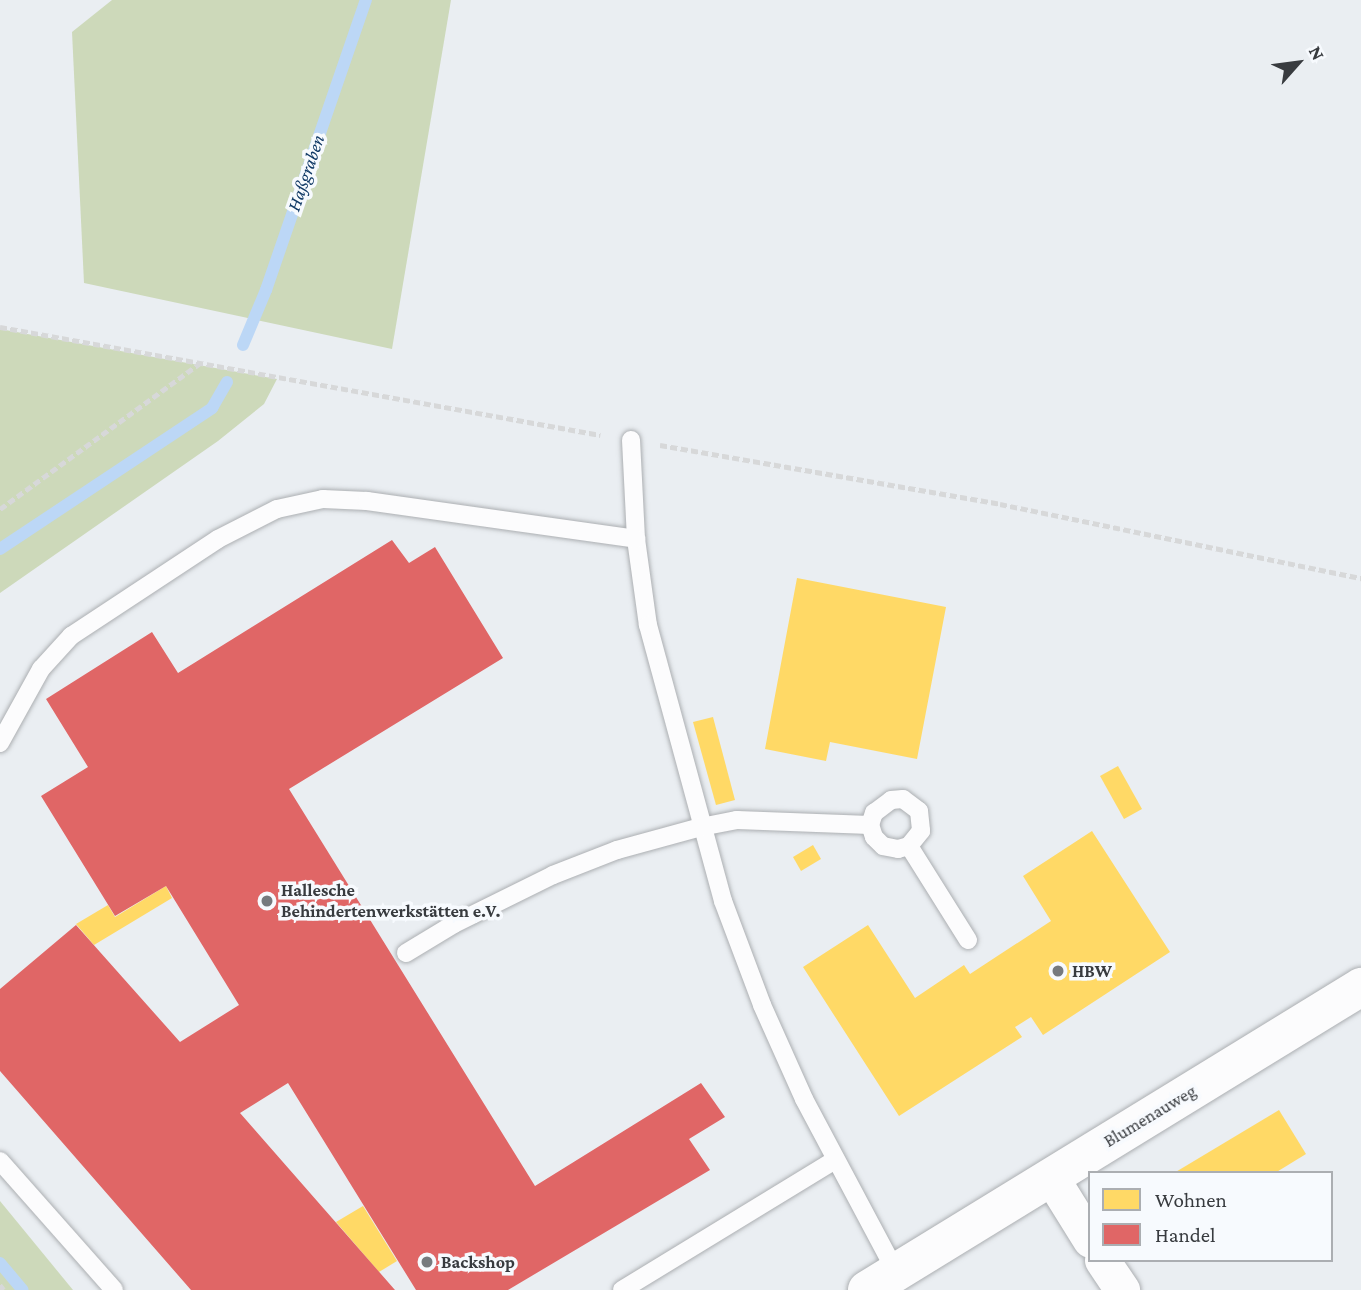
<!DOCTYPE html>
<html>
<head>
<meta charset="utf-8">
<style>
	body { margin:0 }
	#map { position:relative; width:1361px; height:1290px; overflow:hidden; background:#eaeef2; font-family:"Crimson Pro",serif }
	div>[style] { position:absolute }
	.green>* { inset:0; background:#cdd9ba }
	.homes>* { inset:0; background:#ffd966 }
	.shops>* { inset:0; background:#e06666 }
	.stream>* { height:12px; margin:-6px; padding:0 6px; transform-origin:6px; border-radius:6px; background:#bcd7f6 }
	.path>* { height:4.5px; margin-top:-2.25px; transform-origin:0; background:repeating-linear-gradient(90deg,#d7d8d9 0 7px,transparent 0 10.5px) }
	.roads { filter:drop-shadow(0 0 2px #acafb2) drop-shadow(0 0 2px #acafb2) }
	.service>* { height:18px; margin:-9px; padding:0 9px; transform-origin:9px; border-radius:9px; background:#fcfcfd }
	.minor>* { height:35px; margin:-17.5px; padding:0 17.5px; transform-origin:17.5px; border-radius:17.5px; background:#fcfcfd }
	.tertiary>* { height:38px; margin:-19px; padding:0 19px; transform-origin:19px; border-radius:19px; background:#fcfcfd }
	.dots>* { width:19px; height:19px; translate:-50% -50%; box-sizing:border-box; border:4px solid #f7fafe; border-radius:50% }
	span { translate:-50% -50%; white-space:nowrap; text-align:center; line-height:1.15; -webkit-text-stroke:7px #f7fafe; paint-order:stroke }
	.poi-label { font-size:18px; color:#383b3f; font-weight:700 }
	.left { translate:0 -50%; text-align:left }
	.street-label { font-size:18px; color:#383b3f }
	.water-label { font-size:19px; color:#113a66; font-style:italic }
	.legend { position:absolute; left:1088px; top:1171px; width:245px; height:91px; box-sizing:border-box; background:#f7fafe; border:2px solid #abaeb2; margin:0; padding:9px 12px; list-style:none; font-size:21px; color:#383b3f }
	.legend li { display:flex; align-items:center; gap:14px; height:35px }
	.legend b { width:35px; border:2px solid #abaeb2 }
	.north { position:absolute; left:1263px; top:28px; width:70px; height:70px; -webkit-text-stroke:5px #f7fafe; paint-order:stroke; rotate:62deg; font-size:19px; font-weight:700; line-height:28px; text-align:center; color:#383b3f }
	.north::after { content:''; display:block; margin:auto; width:24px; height:32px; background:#383b3f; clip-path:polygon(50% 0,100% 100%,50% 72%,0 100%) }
</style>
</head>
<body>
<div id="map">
	<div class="green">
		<i style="clip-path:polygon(112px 0,451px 0,392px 349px,84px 283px,72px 32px)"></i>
		<i style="clip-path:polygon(0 329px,148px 356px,277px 379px,264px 404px,218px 441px,0 593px)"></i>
		<i style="clip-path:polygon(0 1201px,73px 1290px,0 1290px)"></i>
	</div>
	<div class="homes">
		<i style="clip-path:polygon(797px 578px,946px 607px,917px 759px,830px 742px,826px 761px,765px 749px)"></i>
		<i style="clip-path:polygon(713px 717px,735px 800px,716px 805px,693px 722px)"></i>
		<i style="clip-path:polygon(1118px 766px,1142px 809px,1124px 819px,1100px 776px)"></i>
		<i style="clip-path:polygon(1092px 831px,1170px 952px,1043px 1035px,1031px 1017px,1015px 1027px,1022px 1037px,899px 1116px,803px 967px,868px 925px,915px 998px,964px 965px,970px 974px,1051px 921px,1023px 876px)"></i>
		<i style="clip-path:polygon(813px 845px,821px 859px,801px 871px,793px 857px)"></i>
		<i style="clip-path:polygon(166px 886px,172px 898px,94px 945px,76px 924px,108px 905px,115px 917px)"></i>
		<i style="clip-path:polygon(1279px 1110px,1306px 1154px,1275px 1173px,1174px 1173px)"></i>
		<i style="clip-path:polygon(363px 1206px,397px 1261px,379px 1272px,336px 1222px)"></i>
	</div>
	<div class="shops">
		<i style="clip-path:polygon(392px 540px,409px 563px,435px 547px,503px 658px,289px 789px,535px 1186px,701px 1083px,725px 1117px,689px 1139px,710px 1170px,508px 1290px,416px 1290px,288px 1083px,240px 1113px,395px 1290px,191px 1290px,0 1071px,0 989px,76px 925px,180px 1042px,239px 1005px,166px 886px,115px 916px,41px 796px,88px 767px,46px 699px,152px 632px,178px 673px)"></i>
	</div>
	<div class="stream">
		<i style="left:243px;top:345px;width:60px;rotate:-67.3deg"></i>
		<i style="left:266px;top:290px;width:307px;rotate:-71deg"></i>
		<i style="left:0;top:549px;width:255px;rotate:-33.6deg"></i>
		<i style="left:212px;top:408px;width:30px;rotate:-60deg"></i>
		<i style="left:0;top:1263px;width:35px;rotate:50deg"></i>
	</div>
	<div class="path">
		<i style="left:0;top:327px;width:610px;rotate:10.2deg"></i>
		<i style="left:660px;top:445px;width:345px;rotate:9.8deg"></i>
		<i style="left:1000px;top:504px;width:369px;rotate:11.6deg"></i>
		<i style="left:0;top:509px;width:248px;rotate:-36.1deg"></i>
		<i style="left:0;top:1285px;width:6px;rotate:51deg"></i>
	</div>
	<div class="roads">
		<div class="service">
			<i style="left:631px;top:440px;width:99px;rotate:87.1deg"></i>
			<i style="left:636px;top:539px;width:87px;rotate:82.1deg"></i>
			<i style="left:648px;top:625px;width:286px;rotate:74.8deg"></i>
			<i style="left:723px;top:901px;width:111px;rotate:69.4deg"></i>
			<i style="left:762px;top:1005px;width:103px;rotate:65.9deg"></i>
			<i style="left:804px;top:1099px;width:196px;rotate:62deg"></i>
			<i style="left:0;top:743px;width:85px;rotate:-61deg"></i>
			<i style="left:41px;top:669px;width:45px;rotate:-47.7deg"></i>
			<i style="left:71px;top:636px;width:176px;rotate:-33.4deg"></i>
			<i style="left:218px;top:539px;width:66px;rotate:-27deg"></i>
			<i style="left:277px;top:509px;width:47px;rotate:-12.3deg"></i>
			<i style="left:323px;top:499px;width:44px;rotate:2.6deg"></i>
			<i style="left:367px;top:501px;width:272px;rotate:8deg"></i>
			<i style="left:909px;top:846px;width:11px;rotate:165deg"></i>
			<i style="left:898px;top:849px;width:15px;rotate:-169deg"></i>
			<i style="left:883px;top:846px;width:13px;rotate:-135deg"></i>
			<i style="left:874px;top:837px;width:13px;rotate:-108deg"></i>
			<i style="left:870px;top:825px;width:13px;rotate:-72deg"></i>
			<i style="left:874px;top:813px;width:21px;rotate:-37deg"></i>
			<i style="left:891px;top:800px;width:12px;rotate:-5deg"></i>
			<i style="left:903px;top:799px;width:20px;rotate:37deg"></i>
			<i style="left:919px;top:811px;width:20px;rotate:84deg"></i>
			<i style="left:921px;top:831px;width:19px;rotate:129deg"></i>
			<i style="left:909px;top:846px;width:111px;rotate:57.9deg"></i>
			<i style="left:406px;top:953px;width:56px;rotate:-31.1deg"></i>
			<i style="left:454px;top:924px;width:110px;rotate:-26.3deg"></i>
			<i style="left:553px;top:875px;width:69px;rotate:-21.3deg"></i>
			<i style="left:617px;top:850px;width:87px;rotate:-15.3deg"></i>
			<i style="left:701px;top:827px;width:37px;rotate:-11deg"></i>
			<i style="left:737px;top:820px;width:133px;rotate:2.2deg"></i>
			<i style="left:0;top:1161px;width:172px;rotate:48.5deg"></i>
			<i style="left:622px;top:1290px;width:250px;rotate:-31.4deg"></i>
		</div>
		<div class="minor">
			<i style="left:1051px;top:1177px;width:74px;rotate:58.2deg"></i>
			<i style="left:1102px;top:1260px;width:36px;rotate:56deg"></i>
		</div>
		<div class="tertiary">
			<i style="left:867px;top:1290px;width:580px;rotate:-31.52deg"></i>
		</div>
	</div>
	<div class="dots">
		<i style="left:267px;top:901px;background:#767a7e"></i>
		<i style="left:1058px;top:971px;background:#767a7e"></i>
		<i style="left:427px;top:1262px;background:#767a7e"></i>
	</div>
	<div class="poi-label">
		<span class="left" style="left:281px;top:901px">Hallesche<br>Behindertenwerkstätten e.V.</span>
		<span class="left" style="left:1072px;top:971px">HBW</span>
		<span class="left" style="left:441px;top:1262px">Backshop</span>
	</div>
	<div class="street-label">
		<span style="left:1150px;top:1116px;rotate:-31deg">Blumenauweg</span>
	</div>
	<div class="water-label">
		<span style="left:306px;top:173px;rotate:-71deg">Haßgraben</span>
	</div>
	<ul class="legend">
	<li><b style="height:19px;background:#ffd966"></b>Wohnen</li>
	<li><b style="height:19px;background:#e06666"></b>Handel</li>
	</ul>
	<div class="north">N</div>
</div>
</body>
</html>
